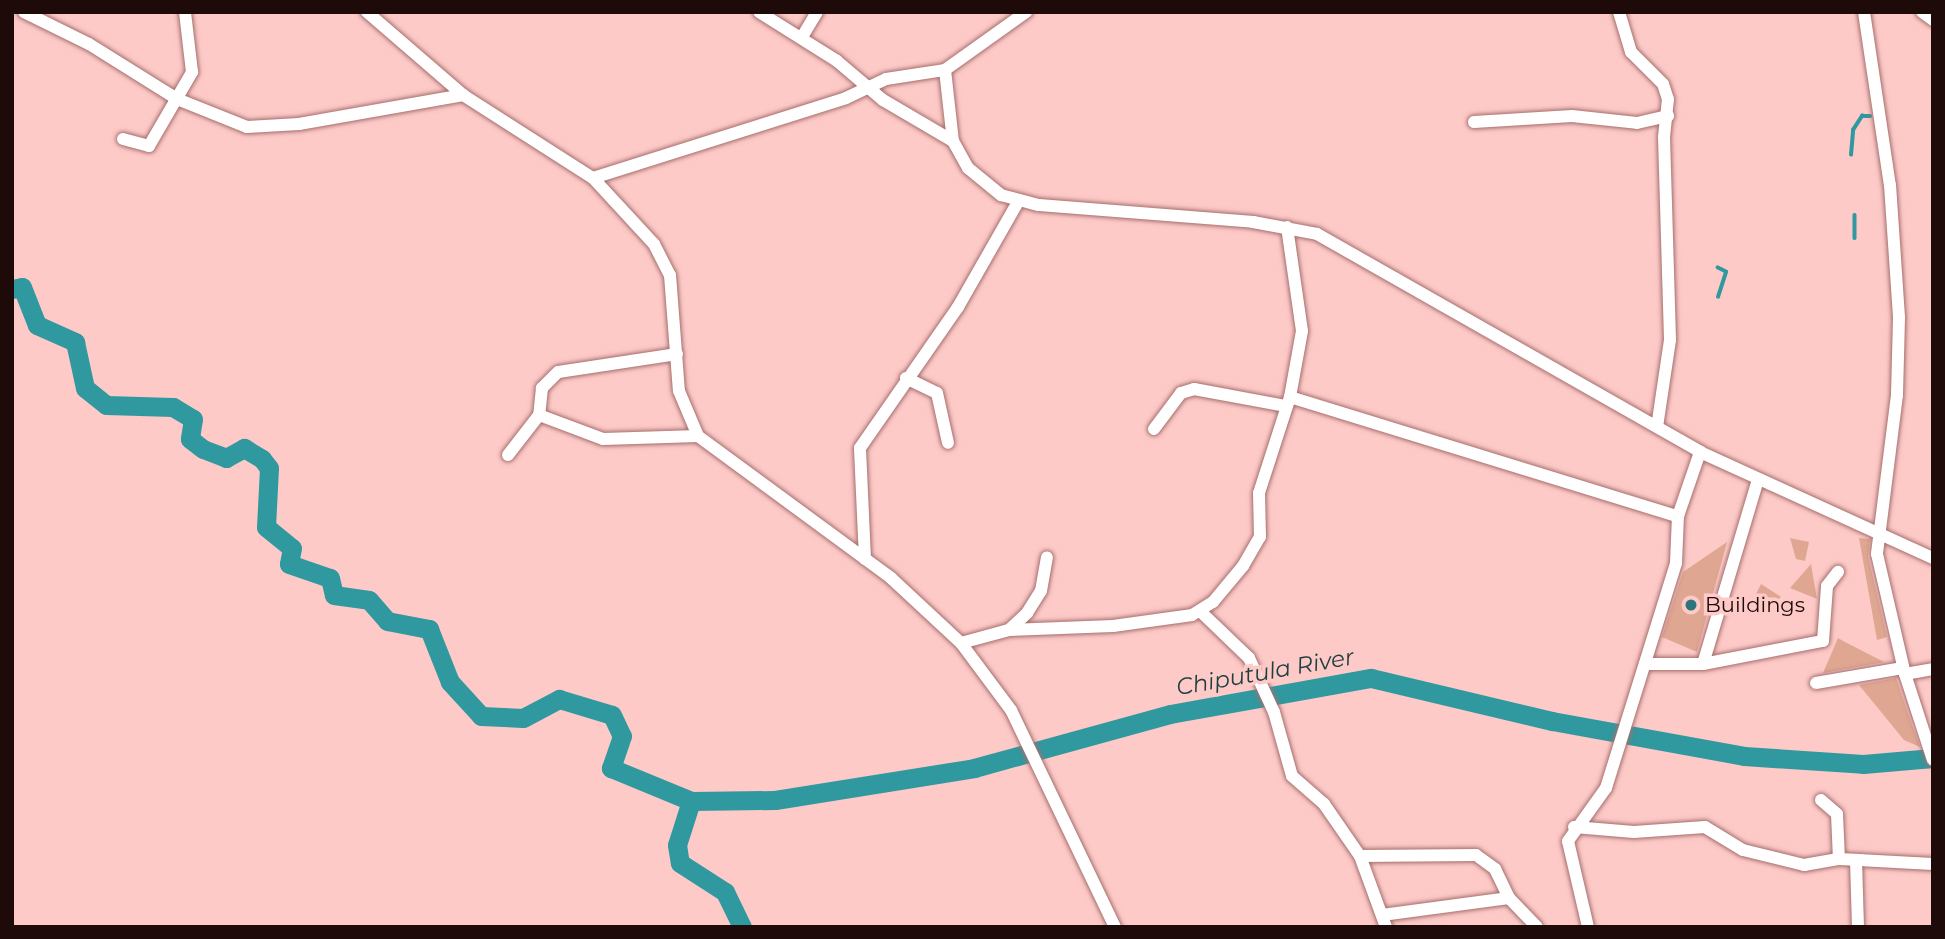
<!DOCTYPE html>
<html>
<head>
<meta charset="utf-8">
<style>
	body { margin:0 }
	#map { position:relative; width:1945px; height:939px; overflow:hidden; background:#fdcac8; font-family:Montserrat,sans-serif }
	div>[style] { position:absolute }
	.stream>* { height:3.5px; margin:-1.75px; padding:0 1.75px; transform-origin:1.75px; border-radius:1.75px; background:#30989f }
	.river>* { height:19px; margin:-9.5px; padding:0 9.5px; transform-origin:9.5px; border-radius:9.5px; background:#30989f }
	.building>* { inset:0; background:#dfa792 }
	.roads { filter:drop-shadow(0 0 2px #a66e6c) drop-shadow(0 0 2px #a66e6c) }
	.street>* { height:12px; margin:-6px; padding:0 6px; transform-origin:6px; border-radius:6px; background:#fff }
	.dots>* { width:19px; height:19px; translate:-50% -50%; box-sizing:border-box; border:4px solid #fdcac8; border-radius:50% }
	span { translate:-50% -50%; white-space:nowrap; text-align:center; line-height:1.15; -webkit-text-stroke:7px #fdcac8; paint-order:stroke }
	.poi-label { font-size:21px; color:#1f0a0a }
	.left { translate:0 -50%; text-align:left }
	.water-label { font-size:23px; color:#1f3e40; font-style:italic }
	.frame { position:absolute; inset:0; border:14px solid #1f0a0a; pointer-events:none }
</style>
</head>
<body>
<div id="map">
	<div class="stream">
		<i style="left:1851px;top:155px;width:25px;rotate:-85deg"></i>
		<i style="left:1853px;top:130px;width:17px;rotate:-57deg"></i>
		<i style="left:1862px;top:116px;width:8px"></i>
		<i style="left:1855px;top:215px;width:23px;rotate:90deg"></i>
		<i style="left:1718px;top:297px;width:26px;rotate:-72deg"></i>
		<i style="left:1726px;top:272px;width:9px;rotate:-153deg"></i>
	</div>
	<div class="river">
		<i style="left:12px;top:289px;width:10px;rotate:-11deg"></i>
		<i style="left:22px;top:287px;width:41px;rotate:68.5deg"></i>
		<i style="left:37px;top:325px;width:42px;rotate:24.1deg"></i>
		<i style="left:75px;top:342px;width:47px;rotate:77.7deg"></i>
		<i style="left:85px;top:388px;width:27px;rotate:39deg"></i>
		<i style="left:106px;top:405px;width:67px;rotate:1.7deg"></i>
		<i style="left:173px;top:407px;width:23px;rotate:31deg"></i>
		<i style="left:193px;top:419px;width:20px;rotate:99deg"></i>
		<i style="left:190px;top:439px;width:16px;rotate:38deg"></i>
		<i style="left:203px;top:449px;width:25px;rotate:21deg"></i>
		<i style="left:226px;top:458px;width:21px;rotate:-29deg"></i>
		<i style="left:244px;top:448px;width:21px;rotate:31deg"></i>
		<i style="left:262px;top:459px;width:11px;rotate:52deg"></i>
		<i style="left:269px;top:468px;width:59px;rotate:92.9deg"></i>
		<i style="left:266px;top:527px;width:33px;rotate:39deg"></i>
		<i style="left:292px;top:548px;width:16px;rotate:101deg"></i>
		<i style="left:289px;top:564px;width:43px;rotate:18.9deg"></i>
		<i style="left:330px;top:578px;width:17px;rotate:77deg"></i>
		<i style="left:334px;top:595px;width:35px;rotate:8deg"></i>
		<i style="left:369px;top:600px;width:28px;rotate:49deg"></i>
		<i style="left:387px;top:621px;width:43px;rotate:10.8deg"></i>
		<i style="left:429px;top:629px;width:57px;rotate:68.4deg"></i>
		<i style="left:450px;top:682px;width:46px;rotate:47.6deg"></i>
		<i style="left:481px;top:716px;width:42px;rotate:2.7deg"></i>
		<i style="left:523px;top:718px;width:41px;rotate:-27.8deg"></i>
		<i style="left:559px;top:699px;width:55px;rotate:16.8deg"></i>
		<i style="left:612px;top:715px;width:23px;rotate:65deg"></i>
		<i style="left:622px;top:736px;width:34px;rotate:109deg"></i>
		<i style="left:611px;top:768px;width:87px;rotate:22.4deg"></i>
		<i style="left:691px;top:801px;width:46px;rotate:107.7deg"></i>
		<i style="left:677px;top:845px;width:18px;rotate:81deg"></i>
		<i style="left:680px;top:863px;width:54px;rotate:32.8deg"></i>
		<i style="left:725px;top:892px;width:39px;rotate:64deg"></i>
		<i style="left:691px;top:801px;width:84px;rotate:-0.7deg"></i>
		<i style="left:775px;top:800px;width:202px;rotate:-9.1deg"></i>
		<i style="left:974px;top:768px;width:203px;rotate:-15.4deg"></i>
		<i style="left:1170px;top:714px;width:204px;rotate:-10.2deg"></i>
		<i style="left:1371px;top:678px;width:186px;rotate:13.4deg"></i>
		<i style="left:1552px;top:721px;width:195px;rotate:10.3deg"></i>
		<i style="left:1744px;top:756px;width:119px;rotate:3.8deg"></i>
		<i style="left:1863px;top:764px;width:70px;rotate:-4.9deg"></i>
	</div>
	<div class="building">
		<i style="clip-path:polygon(1790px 538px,1809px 542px,1805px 561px,1796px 559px)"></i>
		<i style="clip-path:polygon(1859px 538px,1870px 539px,1868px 556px,1887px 637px,1877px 640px)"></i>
		<i style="clip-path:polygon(1727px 542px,1697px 652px,1662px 637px,1683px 572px)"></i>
		<i style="clip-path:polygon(1811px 564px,1817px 599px,1790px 588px)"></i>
		<i style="clip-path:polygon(1761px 584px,1781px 597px,1762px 613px,1752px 602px)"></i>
		<i style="clip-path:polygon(1838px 638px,1845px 642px,1884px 662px,1823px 673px)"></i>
		<i style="clip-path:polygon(1896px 678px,1911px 722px,1920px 747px,1904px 740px,1859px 685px)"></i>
	</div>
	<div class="roads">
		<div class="street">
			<i style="left:24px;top:12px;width:72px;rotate:26.2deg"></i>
			<i style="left:89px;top:44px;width:104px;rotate:32deg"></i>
			<i style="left:177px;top:99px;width:75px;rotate:21.8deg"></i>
			<i style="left:247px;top:127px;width:52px;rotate:-3.3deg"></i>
			<i style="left:299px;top:124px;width:167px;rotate:-10deg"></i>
			<i style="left:367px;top:12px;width:127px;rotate:40.8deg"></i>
			<i style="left:463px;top:95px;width:154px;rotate:32.6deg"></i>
			<i style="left:593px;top:178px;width:90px;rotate:47.3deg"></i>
			<i style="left:654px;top:244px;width:35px;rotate:63deg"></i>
			<i style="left:670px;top:275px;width:116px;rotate:85.6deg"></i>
			<i style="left:679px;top:391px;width:49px;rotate:67.1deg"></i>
			<i style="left:698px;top:436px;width:240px;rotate:36.3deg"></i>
			<i style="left:891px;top:578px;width:96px;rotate:42.9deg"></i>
			<i style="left:961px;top:643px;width:84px;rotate:53.3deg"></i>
			<i style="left:1011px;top:710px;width:241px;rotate:64.4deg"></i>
			<i style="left:759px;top:12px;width:92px;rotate:32.1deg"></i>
			<i style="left:837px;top:61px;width:60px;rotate:40.3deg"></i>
			<i style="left:883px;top:100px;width:81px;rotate:30.4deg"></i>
			<i style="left:953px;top:141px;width:31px;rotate:61deg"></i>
			<i style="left:968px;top:168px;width:43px;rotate:39.3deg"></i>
			<i style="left:1001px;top:195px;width:39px;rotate:15deg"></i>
			<i style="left:1039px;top:205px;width:215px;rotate:4.5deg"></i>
			<i style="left:1253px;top:222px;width:65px;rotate:10.6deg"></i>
			<i style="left:1317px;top:234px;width:441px;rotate:29.6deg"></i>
			<i style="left:1700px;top:452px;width:256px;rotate:24.5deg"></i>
			<i style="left:1619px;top:12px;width:42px;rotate:73.3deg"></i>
			<i style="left:1631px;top:52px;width:45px;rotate:45deg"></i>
			<i style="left:1663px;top:84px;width:16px;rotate:72deg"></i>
			<i style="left:1668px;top:99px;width:38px;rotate:96deg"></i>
			<i style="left:1664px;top:137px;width:203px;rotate:88.3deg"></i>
			<i style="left:1670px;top:340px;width:88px;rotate:98.5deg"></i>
			<i style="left:1864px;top:12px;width:175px;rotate:81.5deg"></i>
			<i style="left:1890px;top:185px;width:133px;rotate:86.1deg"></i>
			<i style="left:1899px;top:318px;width:77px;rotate:91.5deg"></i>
			<i style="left:1897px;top:395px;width:160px;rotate:97.2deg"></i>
			<i style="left:1877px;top:554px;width:123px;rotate:76.9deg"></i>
			<i style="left:1905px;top:674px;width:90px;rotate:72deg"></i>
			<i style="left:1922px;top:12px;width:14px;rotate:36deg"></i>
			<i style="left:802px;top:37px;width:29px;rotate:-59deg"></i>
			<i style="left:945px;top:70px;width:71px;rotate:83.6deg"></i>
			<i style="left:1474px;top:122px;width:98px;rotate:-3.5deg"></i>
			<i style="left:1572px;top:116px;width:65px;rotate:6.1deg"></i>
			<i style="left:1637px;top:123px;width:32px;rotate:-13deg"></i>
			<i style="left:123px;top:139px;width:27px;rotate:15deg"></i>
			<i style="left:149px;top:146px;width:86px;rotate:-59.8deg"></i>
			<i style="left:192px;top:72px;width:60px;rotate:-96.7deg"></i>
			<i style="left:593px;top:178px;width:265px;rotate:-17.5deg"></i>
			<i style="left:846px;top:98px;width:44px;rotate:-25.4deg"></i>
			<i style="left:886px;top:79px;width:60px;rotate:-8.7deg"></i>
			<i style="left:945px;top:70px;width:100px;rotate:-35.6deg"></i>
			<i style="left:677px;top:354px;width:120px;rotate:171.4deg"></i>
			<i style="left:558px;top:372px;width:23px;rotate:135deg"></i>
			<i style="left:542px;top:388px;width:27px;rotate:96deg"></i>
			<i style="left:539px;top:415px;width:68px;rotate:20.6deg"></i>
			<i style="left:603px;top:439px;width:95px;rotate:-1.8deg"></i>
			<i style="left:906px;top:378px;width:34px;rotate:26deg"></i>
			<i style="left:937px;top:393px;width:51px;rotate:77.6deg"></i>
			<i style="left:1290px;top:397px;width:406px;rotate:17.1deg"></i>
			<i style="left:1154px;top:429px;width:45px;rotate:-53.1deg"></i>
			<i style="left:1181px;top:393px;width:14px;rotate:-17deg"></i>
			<i style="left:1194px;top:389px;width:94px;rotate:10.5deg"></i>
			<i style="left:508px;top:455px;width:51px;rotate:-52.2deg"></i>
			<i style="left:865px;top:559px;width:111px;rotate:-92.6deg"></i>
			<i style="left:860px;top:448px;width:172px;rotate:-55.2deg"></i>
			<i style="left:958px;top:307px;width:123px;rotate:-60.3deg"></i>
			<i style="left:1200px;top:611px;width:68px;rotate:43.8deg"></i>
			<i style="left:1249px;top:658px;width:60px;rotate:65.2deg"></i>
			<i style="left:1274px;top:712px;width:66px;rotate:74.3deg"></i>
			<i style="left:1292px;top:776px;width:43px;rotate:41.2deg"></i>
			<i style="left:1324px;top:804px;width:63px;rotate:55.3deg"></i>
			<i style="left:1360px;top:856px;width:76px;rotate:69.9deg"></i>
			<i style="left:1009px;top:630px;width:104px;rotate:-2.2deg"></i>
			<i style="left:1113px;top:626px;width:80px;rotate:-7.9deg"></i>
			<i style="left:1192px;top:615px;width:25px;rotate:-32deg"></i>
			<i style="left:1213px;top:602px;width:47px;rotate:-50.2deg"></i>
			<i style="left:1243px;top:566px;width:34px;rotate:-60deg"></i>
			<i style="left:1260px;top:537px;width:44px;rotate:-91.3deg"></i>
			<i style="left:1259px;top:493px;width:101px;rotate:-72.1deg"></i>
			<i style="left:1290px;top:397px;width:67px;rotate:-79.7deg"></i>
			<i style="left:1302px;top:331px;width:105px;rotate:-98.2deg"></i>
			<i style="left:961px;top:643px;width:50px;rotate:-15.2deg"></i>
			<i style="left:1009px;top:630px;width:25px;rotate:-43deg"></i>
			<i style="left:1027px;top:613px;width:26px;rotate:-58deg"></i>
			<i style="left:1041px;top:591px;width:34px;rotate:-80deg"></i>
			<i style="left:1645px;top:664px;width:58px"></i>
			<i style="left:1703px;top:664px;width:192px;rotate:-73.4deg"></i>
			<i style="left:1703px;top:664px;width:122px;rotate:-10.9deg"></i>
			<i style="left:1823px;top:641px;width:55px;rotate:-85.8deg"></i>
			<i style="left:1827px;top:586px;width:18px;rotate:-52deg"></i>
			<i style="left:1905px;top:674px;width:28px;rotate:-10deg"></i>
			<i style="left:1816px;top:683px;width:88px;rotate:-9.8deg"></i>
			<i style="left:1821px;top:800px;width:21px;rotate:41deg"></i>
			<i style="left:1837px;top:814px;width:45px;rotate:87.5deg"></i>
			<i style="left:1574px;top:827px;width:60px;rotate:4.8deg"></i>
			<i style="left:1634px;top:832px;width:71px;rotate:-4deg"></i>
			<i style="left:1705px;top:827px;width:44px;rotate:31.2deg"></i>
			<i style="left:1743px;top:850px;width:63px;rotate:13.8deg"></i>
			<i style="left:1804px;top:865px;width:36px;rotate:-10deg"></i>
			<i style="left:1839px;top:859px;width:94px;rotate:3deg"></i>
			<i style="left:1360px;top:856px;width:116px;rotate:-0.5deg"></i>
			<i style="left:1476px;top:855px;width:24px;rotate:36deg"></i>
			<i style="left:1495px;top:869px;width:32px;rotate:64deg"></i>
			<i style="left:1856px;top:860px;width:67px;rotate:88.3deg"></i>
			<i style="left:1382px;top:915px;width:128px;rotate:-7.6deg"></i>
			<i style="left:1509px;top:898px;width:40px;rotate:46deg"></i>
			<i style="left:1588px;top:927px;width:88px;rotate:-103.1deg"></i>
			<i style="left:1568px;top:841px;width:65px;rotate:-54.4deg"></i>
			<i style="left:1606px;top:788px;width:236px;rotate:-72.7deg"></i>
			<i style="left:1676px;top:563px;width:47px;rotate:-87.6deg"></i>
			<i style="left:1678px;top:516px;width:68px;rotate:-71deg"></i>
		</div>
	</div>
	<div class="dots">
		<i style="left:1691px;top:605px;background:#2c767b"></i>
	</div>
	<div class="poi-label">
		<span class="left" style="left:1705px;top:605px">Buildings</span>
	</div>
	<div class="water-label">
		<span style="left:1265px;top:672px;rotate:-10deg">Chiputula River</span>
	</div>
	<div class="frame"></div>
</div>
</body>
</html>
